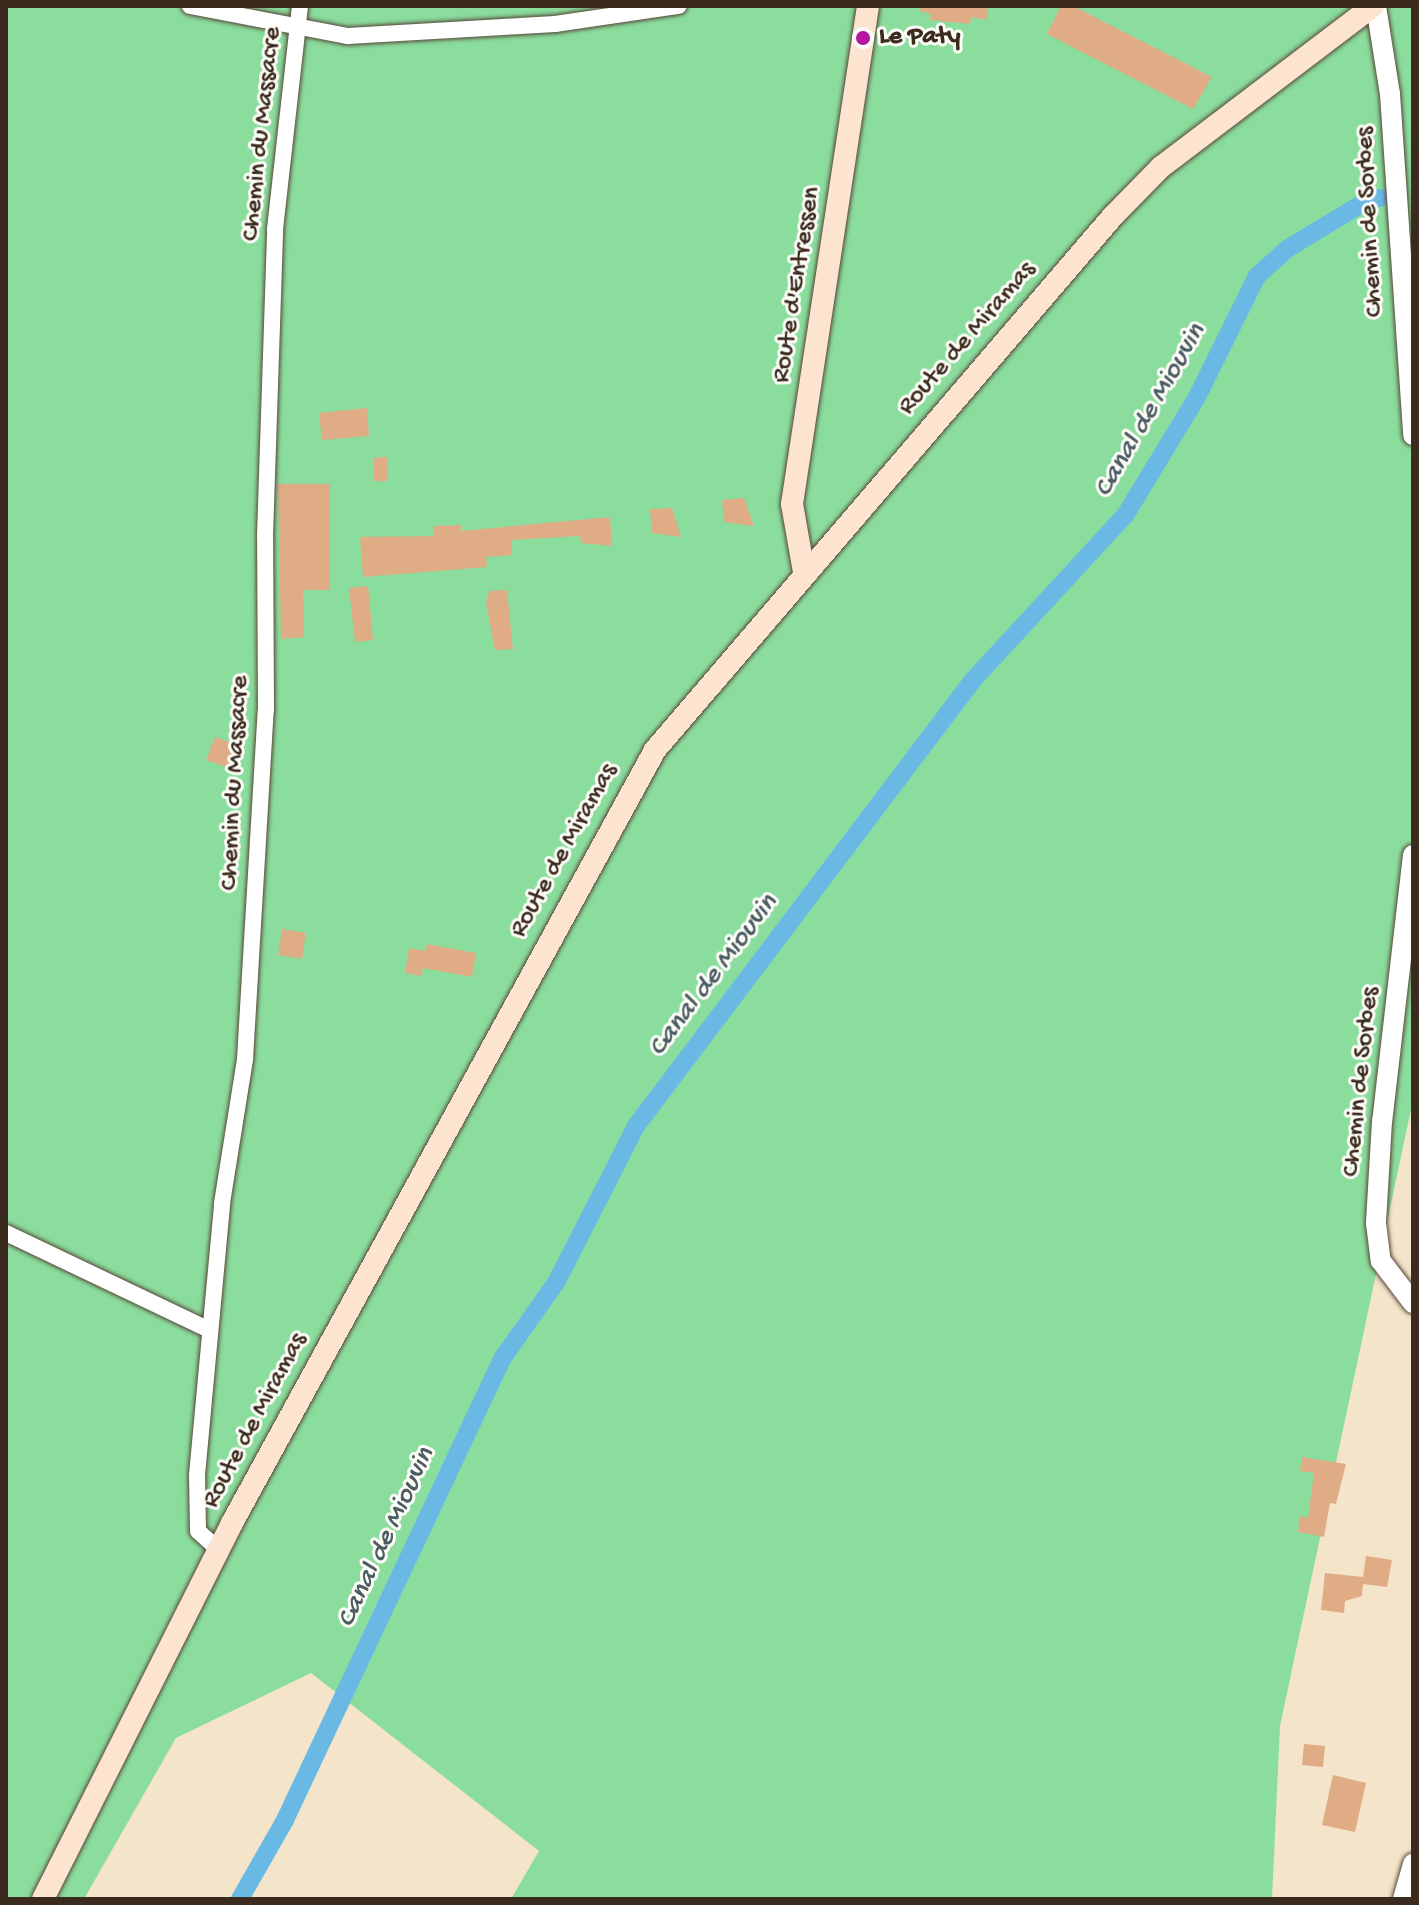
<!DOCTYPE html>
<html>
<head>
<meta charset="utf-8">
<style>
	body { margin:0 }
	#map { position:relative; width:1419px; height:1905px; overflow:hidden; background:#f4e4ca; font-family:"Gochi Hand",sans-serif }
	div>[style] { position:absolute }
	.green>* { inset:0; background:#8bdd9e }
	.canal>* { height:18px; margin:-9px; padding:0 9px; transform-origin:9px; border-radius:9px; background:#6ab9e4 }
	.building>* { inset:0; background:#e0ac85 }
	.roads { filter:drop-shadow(0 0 2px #574638) drop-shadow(0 0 2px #574638) }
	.minor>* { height:16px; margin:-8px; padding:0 8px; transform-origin:8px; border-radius:8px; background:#fff }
	.tertiary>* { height:20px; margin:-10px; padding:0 10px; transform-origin:10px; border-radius:10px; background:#fff }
	.secondary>* { height:22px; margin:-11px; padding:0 11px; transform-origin:11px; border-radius:11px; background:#fde4d0 }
	.dots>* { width:22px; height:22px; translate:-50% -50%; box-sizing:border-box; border:4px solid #fdfcf7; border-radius:50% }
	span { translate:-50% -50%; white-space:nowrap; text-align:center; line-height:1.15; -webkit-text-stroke:6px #fdfcf7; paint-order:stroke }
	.poi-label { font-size:26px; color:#3b2a1e; font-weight:700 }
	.left { translate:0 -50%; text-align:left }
	.street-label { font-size:26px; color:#3b2a1e }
	.water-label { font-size:28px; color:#4b5c63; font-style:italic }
	.frame { position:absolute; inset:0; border:8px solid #3b2a1e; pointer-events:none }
</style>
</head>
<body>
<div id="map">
	<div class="green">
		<i style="clip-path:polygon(6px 6px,1413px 6px,1413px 1100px,1280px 1726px,1272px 1899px,511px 1899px,539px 1851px,311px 1673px,176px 1738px,84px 1899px,6px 1899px)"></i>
	</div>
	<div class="canal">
		<i style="left:240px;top:1899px;width:91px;rotate:-60.3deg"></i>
		<i style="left:285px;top:1820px;width:510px;rotate:-64.79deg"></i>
		<i style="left:502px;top:1359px;width:95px;rotate:-54.8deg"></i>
		<i style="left:557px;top:1281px;width:174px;rotate:-63deg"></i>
		<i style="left:636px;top:1126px;width:559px;rotate:-52.93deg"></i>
		<i style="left:973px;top:680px;width:226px;rotate:-47.3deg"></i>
		<i style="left:1126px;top:514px;width:137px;rotate:-58.7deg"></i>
		<i style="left:1197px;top:397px;width:135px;rotate:-63.6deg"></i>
		<i style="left:1257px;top:276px;width:40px;rotate:-42deg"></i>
		<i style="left:1287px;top:249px;width:98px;rotate:-31.3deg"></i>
		<i style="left:1371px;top:198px;width:9px"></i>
	</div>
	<div class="building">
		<i style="clip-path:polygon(919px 6px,989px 6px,986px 20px,972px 17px,970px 24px,930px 20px,931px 14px,919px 11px)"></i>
		<i style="clip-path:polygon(1061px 6px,1073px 6px,1212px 77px,1193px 109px,1047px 34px)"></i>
		<i style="clip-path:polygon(367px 408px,369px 436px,322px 440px,319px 413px)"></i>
		<i style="clip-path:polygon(387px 457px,388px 481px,374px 481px,373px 458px)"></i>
		<i style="clip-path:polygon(278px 484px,330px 484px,330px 590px,303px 590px,304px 637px,281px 639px)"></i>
		<i style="clip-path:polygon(744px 498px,754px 526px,724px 522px,722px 500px)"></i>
		<i style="clip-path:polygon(672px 508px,681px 537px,652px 533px,650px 509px)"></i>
		<i style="clip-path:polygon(610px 517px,612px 546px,581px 543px,580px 536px,512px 540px,512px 555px,486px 557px,487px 567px,363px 577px,360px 537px,434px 536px,433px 526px,461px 525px,461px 531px)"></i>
		<i style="clip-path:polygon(368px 586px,373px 640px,355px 642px,349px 588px)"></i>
		<i style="clip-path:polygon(507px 590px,513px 649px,495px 650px,486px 603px,489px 591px)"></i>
		<i style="clip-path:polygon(215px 737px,242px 746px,232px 769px,206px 760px)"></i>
		<i style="clip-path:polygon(282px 929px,306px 933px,302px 959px,278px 955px)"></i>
		<i style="clip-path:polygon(427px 944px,476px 953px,472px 977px,423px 968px,421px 976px,405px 973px,409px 948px,425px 951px)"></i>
		<i style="clip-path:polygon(1302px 1457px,1346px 1464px,1336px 1504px,1330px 1503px,1324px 1537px,1298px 1532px,1300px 1516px,1308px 1518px,1314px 1473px,1300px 1471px)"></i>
		<i style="clip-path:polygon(1366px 1556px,1392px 1560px,1387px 1587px,1363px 1584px,1362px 1596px,1345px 1601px,1344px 1613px,1321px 1610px,1325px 1573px,1363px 1577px)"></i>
		<i style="clip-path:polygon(1304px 1744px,1325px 1746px,1323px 1767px,1302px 1765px)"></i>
		<i style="clip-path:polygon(1333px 1775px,1366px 1783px,1355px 1832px,1322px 1825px)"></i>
	</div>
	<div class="roads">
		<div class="minor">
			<i style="left:190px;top:6px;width:161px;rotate:10.8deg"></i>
			<i style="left:348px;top:36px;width:207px;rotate:-3.3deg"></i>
			<i style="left:555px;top:24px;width:125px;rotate:-8.3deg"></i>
			<i style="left:6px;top:1233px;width:225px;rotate:25.5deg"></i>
			<i style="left:219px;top:1550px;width:28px;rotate:-138deg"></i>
			<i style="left:198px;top:1531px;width:56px;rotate:-91deg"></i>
			<i style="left:197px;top:1475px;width:273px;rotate:-84.7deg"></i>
			<i style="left:222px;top:1203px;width:146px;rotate:-80.9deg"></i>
			<i style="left:245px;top:1059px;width:350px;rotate:-86.6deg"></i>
			<i style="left:266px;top:710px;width:174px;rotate:-90.3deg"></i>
			<i style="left:265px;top:536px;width:307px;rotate:-88.1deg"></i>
			<i style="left:275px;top:229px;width:224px;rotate:-83.6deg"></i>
		</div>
		<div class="tertiary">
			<i style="left:1376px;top:6px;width:89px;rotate:81deg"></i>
			<i style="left:1390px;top:94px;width:342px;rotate:86.1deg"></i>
			<i style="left:1413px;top:855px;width:268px;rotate:96.6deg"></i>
			<i style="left:1382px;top:1121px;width:102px;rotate:93.4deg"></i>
			<i style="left:1376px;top:1223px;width:38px;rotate:83deg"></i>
			<i style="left:1381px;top:1261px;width:53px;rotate:52.7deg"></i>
			<i style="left:1403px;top:1899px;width:37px;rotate:-74deg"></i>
		</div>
		<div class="secondary">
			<i style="left:804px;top:572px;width:69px;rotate:-100deg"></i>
			<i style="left:792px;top:504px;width:504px;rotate:-81.32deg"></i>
			<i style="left:43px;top:1899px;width:421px;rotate:-63.3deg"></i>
			<i style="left:232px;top:1523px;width:881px;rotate:-61.31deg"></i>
			<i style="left:655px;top:750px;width:704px;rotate:-49.38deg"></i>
			<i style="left:1113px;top:216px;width:69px;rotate:-45.6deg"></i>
			<i style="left:1161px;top:167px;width:266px;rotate:-37.2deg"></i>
		</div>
	</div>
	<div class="dots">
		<i style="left:863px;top:38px;background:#b5179e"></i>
	</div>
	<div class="poi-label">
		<span class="left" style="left:879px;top:38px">Le Paty</span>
	</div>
	<div class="street-label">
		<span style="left:263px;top:134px;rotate:-84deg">Chemin du Massacre</span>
		<span style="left:1371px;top:222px;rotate:-93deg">Chemin de Sorbes</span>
		<span style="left:798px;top:285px;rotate:-81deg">Route d'Entressen</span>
		<span style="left:968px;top:339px;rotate:-49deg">Route de Miramas</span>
		<span style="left:236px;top:783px;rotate:-87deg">Chemin du Massacre</span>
		<span style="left:565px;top:851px;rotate:-61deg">Route de Miramas</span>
		<span style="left:1362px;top:1082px;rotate:-84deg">Chemin de Sorbes</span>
		<span style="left:256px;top:1421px;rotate:-62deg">Route de Miramas</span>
	</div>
	<div class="water-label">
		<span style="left:1151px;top:411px;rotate:-60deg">Canal de Miouvin</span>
		<span style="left:714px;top:976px;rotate:-53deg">Canal de Miouvin</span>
		<span style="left:387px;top:1538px;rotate:-65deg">Canal de Miouvin</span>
	</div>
	<div class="frame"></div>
</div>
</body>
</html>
